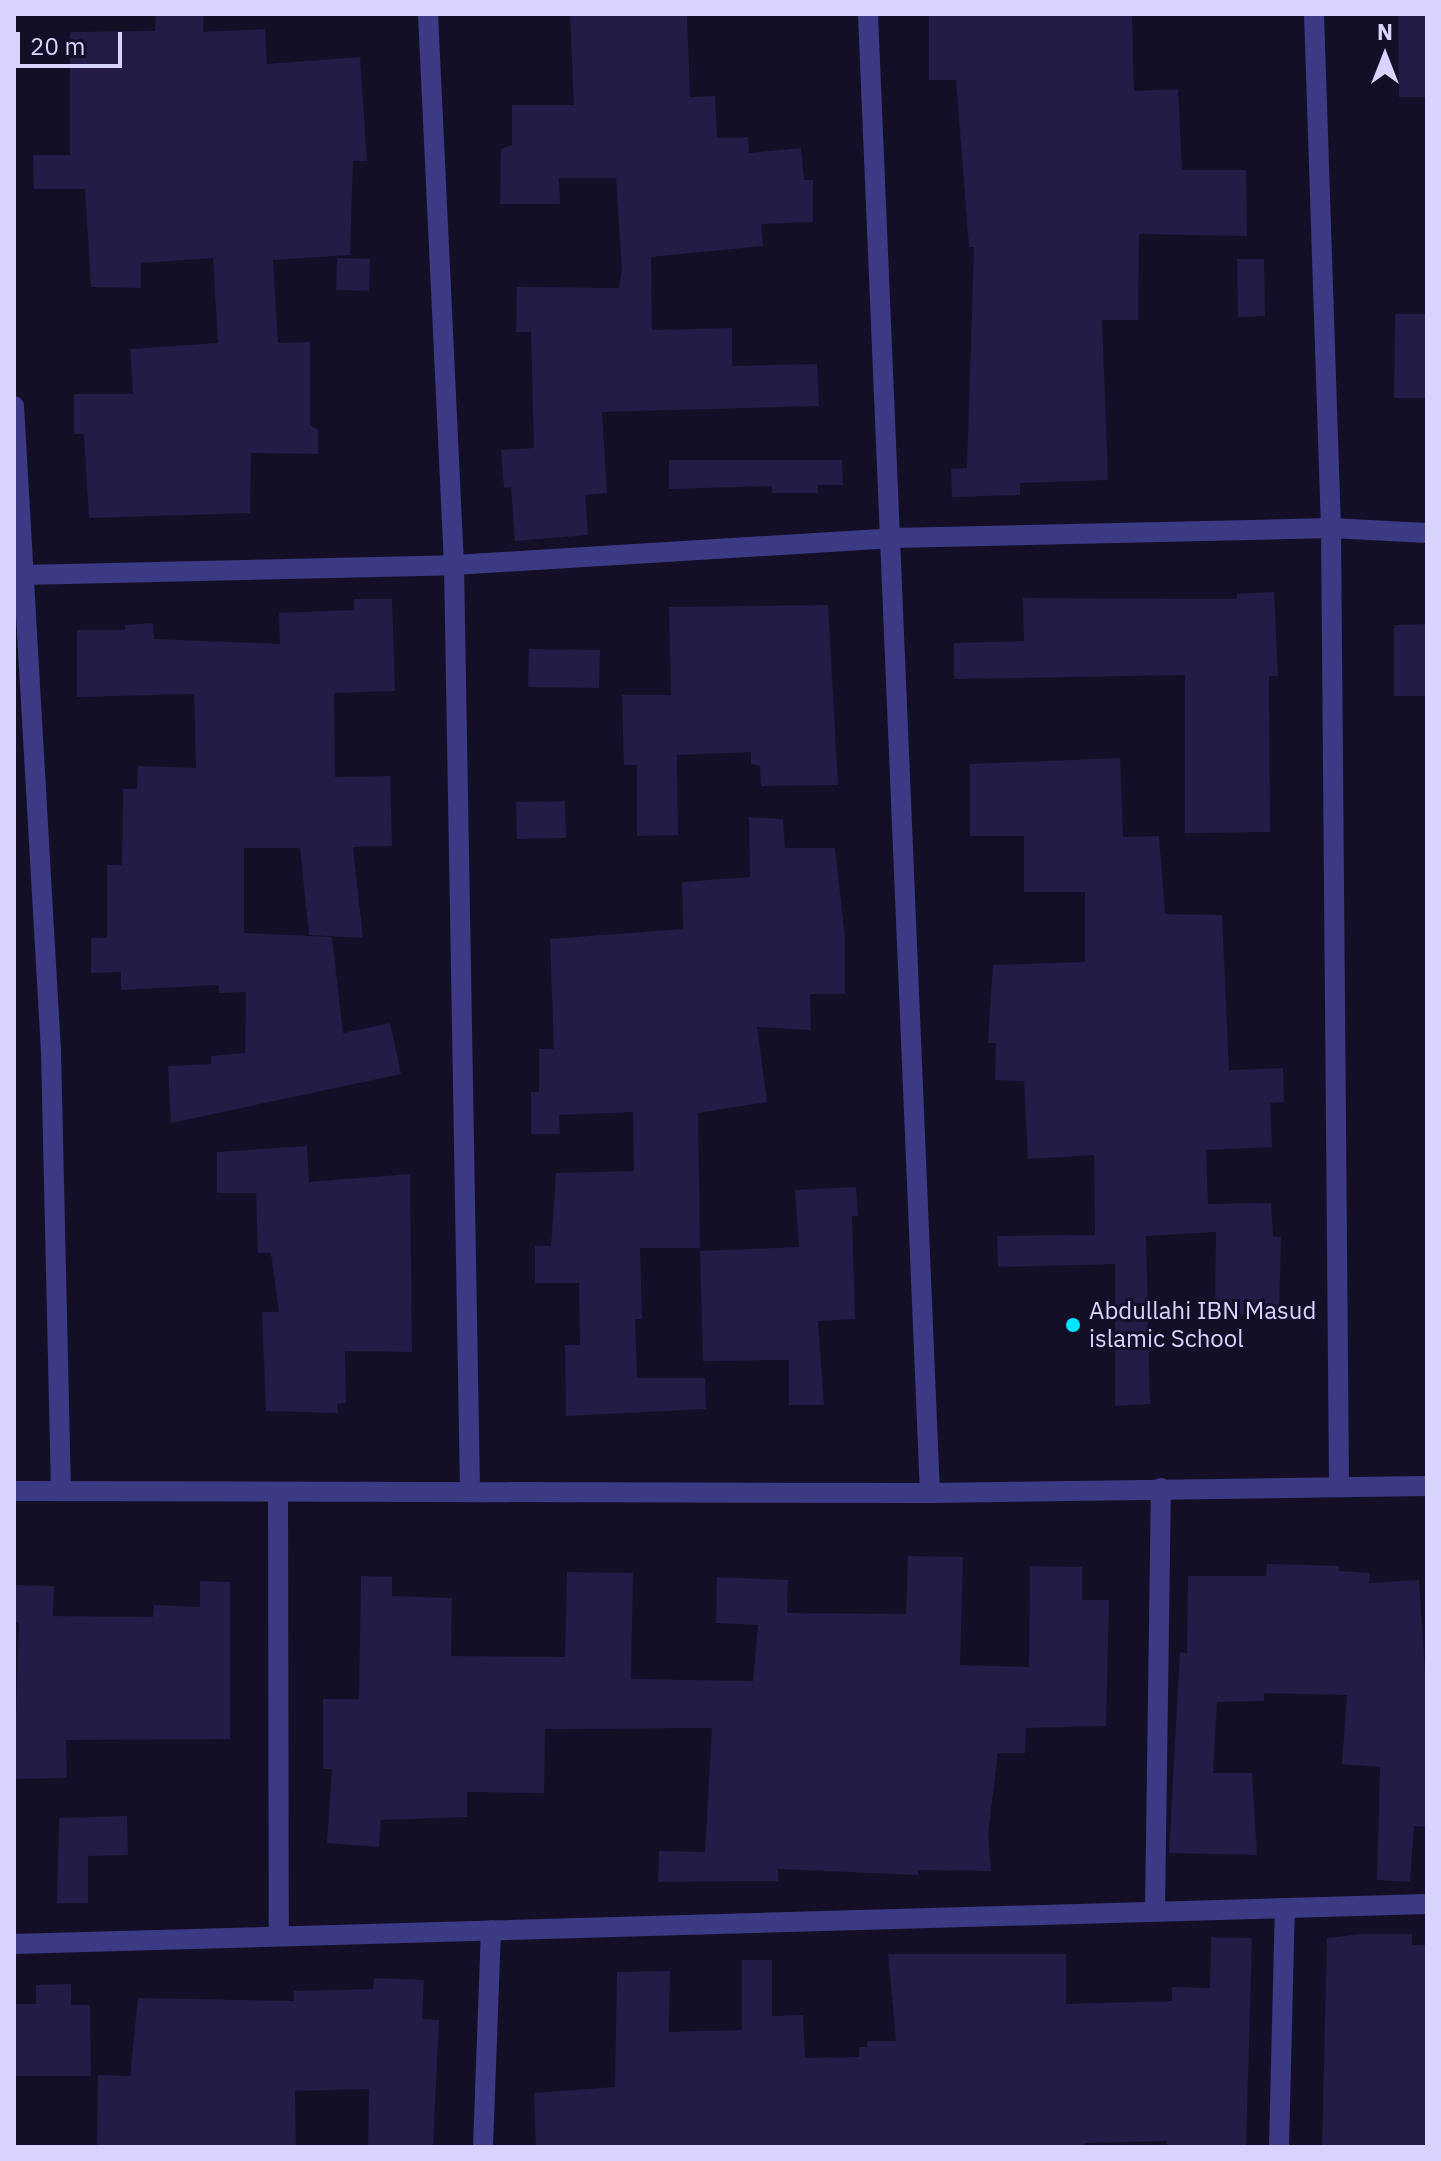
<!DOCTYPE html>
<html>
<head>
<meta charset="utf-8">
<style>
	body { margin:0 }
	#map { position:relative; width:1441px; height:2161px; overflow:hidden; background:#130f26; font-family:"IBM Plex Sans",sans-serif }
	div>[style] { position:absolute }
	.building>* { inset:0; background:#241b47 }
	.street>* { height:20px; margin:-10px; padding:0 10px; transform-origin:10px; border-radius:10px; background:#3d3a85 }
	.dots>* { width:22px; height:22px; translate:-50% -50%; box-sizing:border-box; border:4px solid #130f26; border-radius:50% }
	span { translate:-50% -50%; white-space:nowrap; text-align:center; line-height:1.15; -webkit-text-stroke:6px #130f26; paint-order:stroke }
	.poi-label { font-size:24px; color:#d9d4ff }
	.left { translate:0 -50%; text-align:left }
	.frame { position:absolute; inset:0; border:16px solid #d9d4ff; pointer-events:none }
	.north { position:absolute; left:1345px; top:16px; width:80px; height:80px; -webkit-text-stroke:6px #130f26; paint-order:stroke; rotate:0deg; font-size:22px; font-weight:700; line-height:32px; text-align:center; color:#d9d4ff }
	.north::after { content:''; display:block; margin:auto; width:28px; height:36px; background:#d9d4ff; clip-path:polygon(50% 0,100% 100%,50% 72%,0 100%) }
	.scale { position:absolute; left:16px; top:32px; width:106px; height:36px; box-sizing:border-box; border:4px solid #d9d4ff; border-top:0; padding-left:10px; font-size:24px; line-height:28px; white-space:nowrap; color:#d9d4ff; -webkit-text-stroke:6px #130f26; paint-order:stroke }
</style>
</head>
<body>
<div id="map">
	<div class="building">
		<i style="clip-path:polygon(156px 14px,204px 14px,203px 32px,265px 29px,267px 64px,360px 57px,367px 161px,353px 161px,350px 255px,273px 260px,278px 343px,310px 342px,310px 425px,318px 430px,318px 454px,251px 453px,250px 513px,89px 518px,84px 434px,74px 434px,74px 394px,133px 394px,130px 349px,218px 343px,213px 258px,141px 263px,141px 288px,91px 287px,85px 189px,34px 189px,33px 155px,70px 155px,70px 32px,155px 31px)"></i>
		<i style="clip-path:polygon(570px 14px,687px 16px,690px 97px,715px 96px,717px 138px,748px 137px,749px 153px,801px 148px,804px 180px,813px 180px,813px 222px,761px 224px,763px 246px,651px 257px,652px 330px,732px 328px,732px 366px,817px 364px,819px 406px,602px 412px,607px 493px,585px 495px,588px 535px,515px 541px,511px 487px,504px 488px,501px 450px,534px 448px,531px 332px,516px 332px,517px 287px,619px 288px,622px 270px,616px 178px,559px 178px,560px 204px,500px 204px,501px 149px,512px 145px,512px 105px,574px 105px)"></i>
		<i style="clip-path:polygon(929px 14px,1132px 14px,1134px 91px,1178px 89px,1182px 170px,1246px 170px,1247px 236px,1139px 234px,1138px 320px,1102px 320px,1108px 480px,1020px 483px,1020px 495px,952px 497px,951px 469px,967px 468px,974px 247px,969px 247px,956px 80px,929px 80px)"></i>
		<i style="clip-path:polygon(1398px 14px,1427px 14px,1427px 97px,1399px 97px)"></i>
		<i style="clip-path:polygon(337px 258px,370px 259px,369px 291px,336px 290px)"></i>
		<i style="clip-path:polygon(1237px 259px,1264px 259px,1265px 316px,1238px 317px)"></i>
		<i style="clip-path:polygon(1395px 314px,1427px 314px,1427px 398px,1394px 398px)"></i>
		<i style="clip-path:polygon(669px 460px,842px 460px,843px 485px,818px 485px,818px 493px,772px 493px,772px 486px,669px 489px)"></i>
		<i style="clip-path:polygon(1274px 592px,1278px 676px,1269px 676px,1270px 832px,1185px 833px,1185px 675px,954px 679px,954px 643px,1024px 641px,1023px 598px,1237px 599px,1237px 594px)"></i>
		<i style="clip-path:polygon(354px 599px,392px 599px,395px 691px,334px 693px,335px 777px,390px 776px,392px 846px,353px 847px,363px 938px,309px 935px,300px 848px,244px 848px,244px 933px,332px 937px,343px 1033px,390px 1023px,401px 1074px,171px 1123px,168px 1066px,211px 1064px,211px 1056px,245px 1053px,246px 992px,219px 993px,218px 985px,121px 990px,121px 972px,91px 973px,91px 938px,107px 938px,107px 865px,122px 865px,123px 789px,137px 789px,138px 766px,196px 768px,194px 694px,77px 697px,77px 630px,125px 630px,125px 625px,153px 623px,154px 639px,280px 644px,279px 613px,354px 610px)"></i>
		<i style="clip-path:polygon(828px 605px,838px 785px,761px 786px,760px 766px,751px 764px,751px 752px,677px 755px,678px 835px,637px 836px,637px 765px,624px 765px,622px 695px,671px 695px,669px 607px)"></i>
		<i style="clip-path:polygon(1427px 624px,1427px 696px,1394px 696px,1394px 625px)"></i>
		<i style="clip-path:polygon(529px 649px,600px 650px,599px 688px,528px 687px)"></i>
		<i style="clip-path:polygon(1120px 758px,1123px 837px,1159px 836px,1165px 914px,1222px 915px,1229px 1070px,1283px 1068px,1284px 1102px,1270px 1103px,1272px 1147px,1206px 1150px,1208px 1204px,1271px 1203px,1273px 1237px,1281px 1237px,1279px 1315px,1215px 1314px,1216px 1232px,1146px 1236px,1150px 1404px,1115px 1406px,1115px 1264px,998px 1267px,997px 1236px,1095px 1235px,1094px 1155px,1028px 1159px,1024px 1081px,995px 1080px,996px 1043px,988px 1043px,993px 965px,1085px 962px,1085px 892px,1024px 892px,1024px 836px,970px 836px,970px 764px)"></i>
		<i style="clip-path:polygon(565px 801px,566px 838px,517px 839px,516px 802px)"></i>
		<i style="clip-path:polygon(749px 817px,783px 819px,785px 848px,835px 848px,845px 938px,845px 994px,810px 994px,811px 1030px,757px 1027px,767px 1102px,698px 1113px,700px 1248px,640px 1248px,642px 1319px,635px 1319px,637px 1378px,705px 1378px,706px 1409px,566px 1416px,565px 1345px,580px 1345px,579px 1283px,535px 1283px,535px 1246px,551px 1246px,556px 1173px,634px 1171px,633px 1112px,559px 1115px,560px 1134px,531px 1134px,531px 1092px,539px 1092px,539px 1049px,554px 1049px,550px 939px,683px 929px,682px 882px,750px 877px)"></i>
		<i style="clip-path:polygon(307px 1146px,309px 1182px,410px 1174px,412px 1352px,345px 1351px,346px 1403px,337px 1404px,338px 1413px,266px 1411px,262px 1312px,279px 1312px,271px 1253px,258px 1253px,256px 1193px,217px 1193px,217px 1152px)"></i>
		<i style="clip-path:polygon(856px 1187px,858px 1216px,852px 1216px,855px 1319px,818px 1321px,824px 1405px,789px 1405px,789px 1360px,703px 1361px,700px 1251px,799px 1247px,795px 1190px)"></i>
		<i style="clip-path:polygon(908px 1556px,963px 1557px,960px 1665px,1029px 1667px,1030px 1566px,1082px 1567px,1082px 1600px,1109px 1600px,1106px 1726px,1026px 1728px,1025px 1753px,998px 1753px,988px 1834px,991px 1871px,918px 1870px,918px 1875px,778px 1869px,778px 1881px,658px 1882px,659px 1851px,705px 1852px,712px 1728px,545px 1729px,544px 1793px,467px 1792px,467px 1817px,381px 1820px,379px 1847px,327px 1843px,332px 1769px,323px 1769px,323px 1699px,359px 1699px,361px 1576px,392px 1577px,392px 1596px,452px 1598px,451px 1656px,565px 1657px,567px 1572px,633px 1573px,631px 1679px,753px 1681px,758px 1625px,716px 1623px,717px 1577px,788px 1580px,787px 1613px,906px 1614px)"></i>
		<i style="clip-path:polygon(1267px 1564px,1339px 1566px,1339px 1571px,1370px 1573px,1369px 1583px,1419px 1580px,1427px 1700px,1427px 1827px,1414px 1826px,1410px 1882px,1377px 1880px,1380px 1767px,1342px 1764px,1347px 1695px,1264px 1693px,1264px 1701px,1217px 1702px,1213px 1773px,1252px 1773px,1257px 1855px,1169px 1853px,1180px 1652px,1187px 1653px,1188px 1576px,1266px 1576px)"></i>
		<i style="clip-path:polygon(200px 1581px,230px 1582px,230px 1739px,66px 1740px,67px 1778px,14px 1779px,19px 1622px,14px 1622px,14px 1585px,54px 1586px,53px 1616px,153px 1617px,154px 1605px,200px 1607px)"></i>
		<i style="clip-path:polygon(127px 1816px,128px 1855px,88px 1856px,88px 1903px,57px 1903px,59px 1818px)"></i>
		<i style="clip-path:polygon(1362px 1934px,1412px 1934px,1412px 1945px,1427px 1945px,1427px 2147px,1322px 2147px,1327px 1938px)"></i>
		<i style="clip-path:polygon(1211px 1937px,1252px 1938px,1246px 2147px,1167px 2147px,1167px 2141px,1085px 2143px,1085px 2147px,536px 2147px,534px 2093px,615px 2087px,617px 1972px,670px 1971px,669px 2032px,742px 2030px,742px 1960px,772px 1960px,772px 2016px,803px 2015px,805px 2058px,859px 2057px,859px 2047px,867px 2047px,867px 2041px,896px 2041px,888px 1954px,1066px 1954px,1066px 2004px,1172px 2001px,1172px 1987px,1210px 1988px)"></i>
		<i style="clip-path:polygon(374px 1978px,424px 1980px,422px 2019px,439px 2020px,433px 2147px,368px 2147px,369px 2089px,295px 2091px,296px 2147px,97px 2147px,98px 2075px,130px 2076px,138px 1998px,294px 2001px,294px 1991px,373px 1989px)"></i>
		<i style="clip-path:polygon(71px 1984px,71px 2005px,90px 2005px,91px 2076px,14px 2076px,14px 2004px,36px 2004px,36px 1985px)"></i>
	</div>
	<div class="street">
		<i style="left:428px;top:14px;width:552px;rotate:87.3deg"></i>
		<i style="left:454px;top:565px;width:927px;rotate:89.01deg"></i>
		<i style="left:868px;top:14px;width:1480px;rotate:87.6deg"></i>
		<i style="left:1314px;top:14px;width:514px;rotate:88.11deg"></i>
		<i style="left:1331px;top:528px;width:959px;rotate:89.52deg"></i>
		<i style="left:14px;top:406px;width:646px;rotate:86.72deg"></i>
		<i style="left:51px;top:1051px;width:438px;rotate:88.7deg"></i>
		<i style="left:22px;top:575px;width:432px;rotate:-1.3deg"></i>
		<i style="left:454px;top:565px;width:440px;rotate:-3.5deg"></i>
		<i style="left:893px;top:538px;width:438px;rotate:-1.3deg"></i>
		<i style="left:1331px;top:528px;width:96px;rotate:3deg"></i>
		<i style="left:14px;top:1491px;width:916px;rotate:0.13deg"></i>
		<i style="left:930px;top:1493px;width:497px;rotate:-0.8deg"></i>
		<i style="left:278px;top:1492px;width:444px;rotate:89.9deg"></i>
		<i style="left:1155px;top:1910px;width:422px;rotate:-89.2deg"></i>
		<i style="left:14px;top:1944px;width:1414px;rotate:-1.62deg"></i>
		<i style="left:483px;top:2147px;width:217px;rotate:-87.9deg"></i>
		<i style="left:1279px;top:2147px;width:239px;rotate:-88.6deg"></i>
	</div>
	<div class="dots">
		<i style="left:1073px;top:1325px;background:#00e5ff"></i>
	</div>
	<div class="poi-label">
		<span class="left" style="left:1089px;top:1325px">Abdullahi IBN Masud<br>islamic School</span>
	</div>
	<div class="frame"></div>
	<div class="north">N</div>
	<div class="scale">20 m</div>
</div>
</body>
</html>
